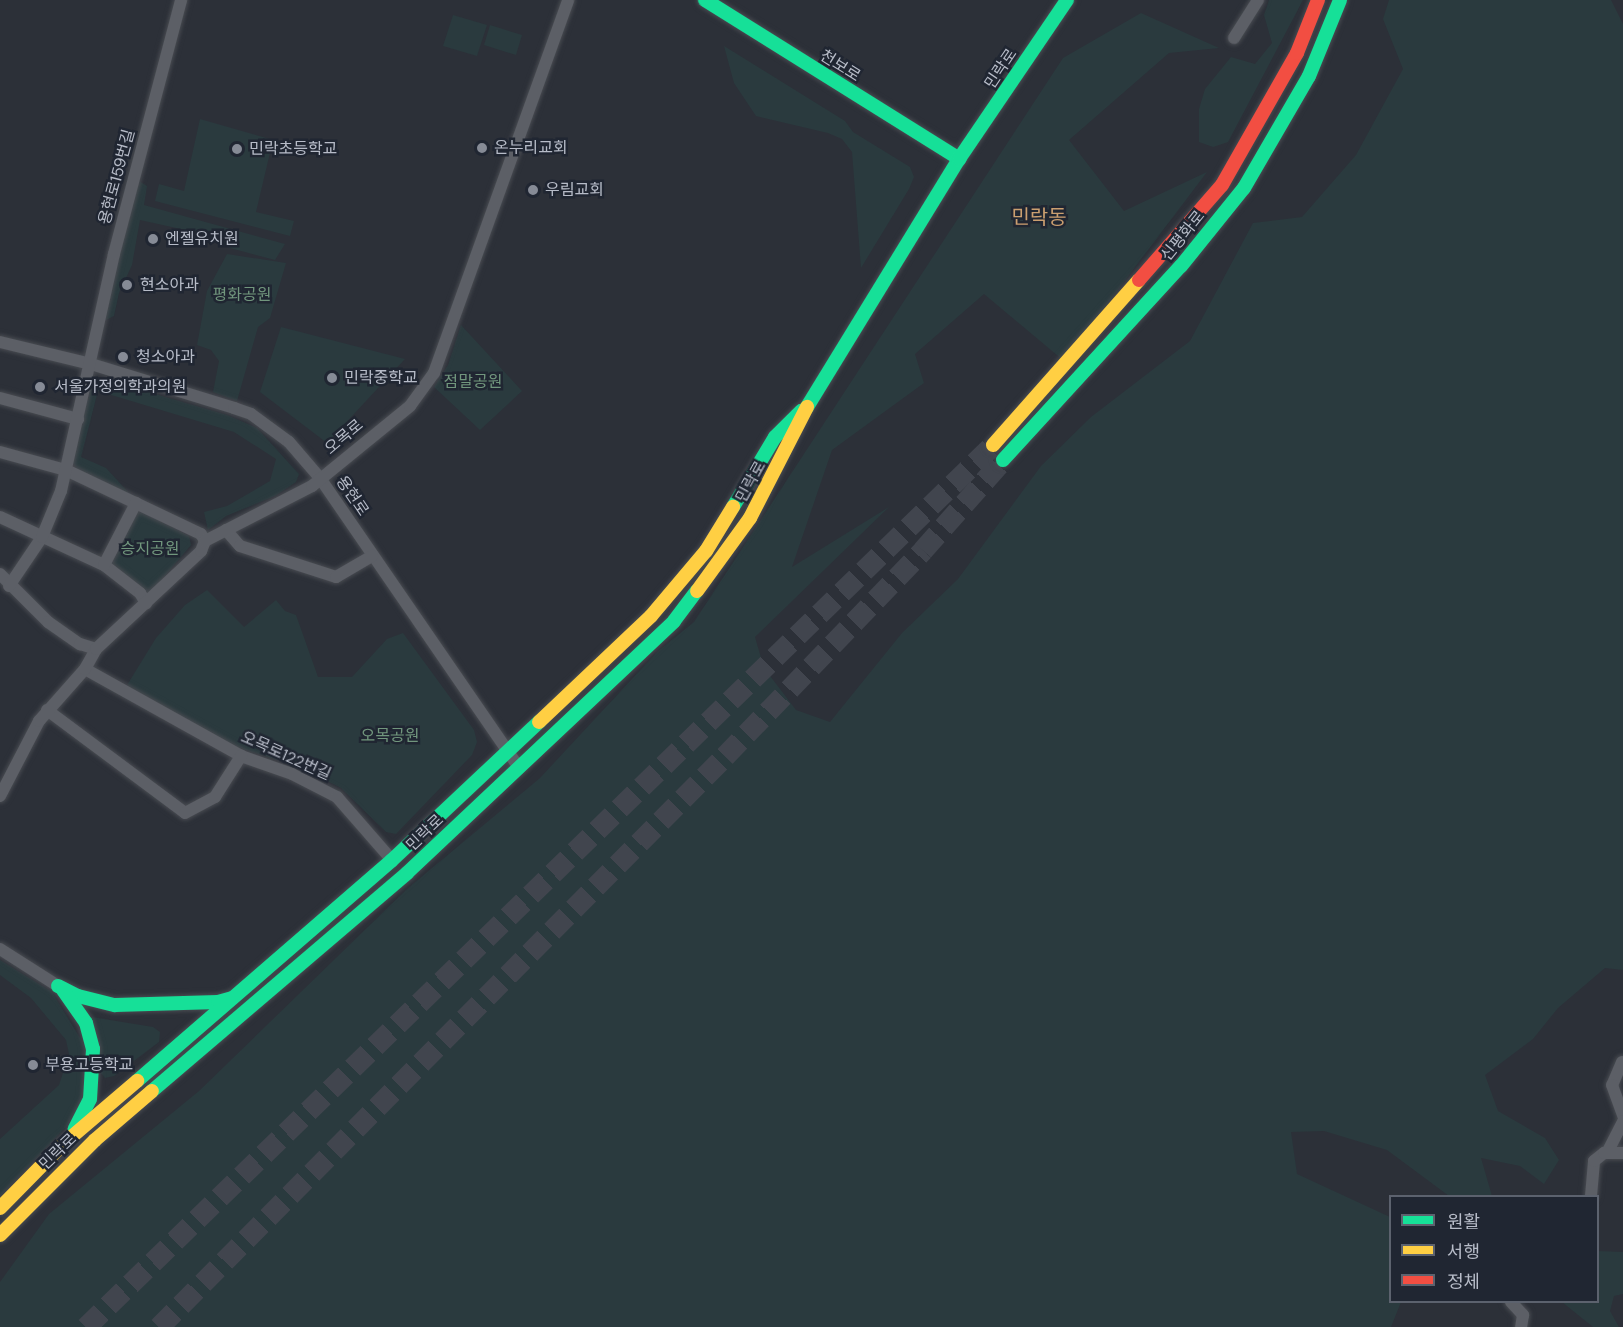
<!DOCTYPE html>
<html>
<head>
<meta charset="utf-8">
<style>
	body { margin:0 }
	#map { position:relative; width:1623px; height:1327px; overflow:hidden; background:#2c3038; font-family:"DM Sans","Noto Sans KR",sans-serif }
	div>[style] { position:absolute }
	.green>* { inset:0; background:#2a3a3e }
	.highway-tunnel>* { height:21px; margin-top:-10.5px; transform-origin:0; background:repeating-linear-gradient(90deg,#41454e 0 21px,transparent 0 31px) }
	.roads { filter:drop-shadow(0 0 2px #484b51) drop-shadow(0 0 2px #484b51) }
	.street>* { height:12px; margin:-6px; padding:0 6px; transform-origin:6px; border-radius:6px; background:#5c5f66 }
	.fast>* { height:14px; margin:-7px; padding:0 7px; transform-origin:7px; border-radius:7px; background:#16e098 }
	.slow>* { height:14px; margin:-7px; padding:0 7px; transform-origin:7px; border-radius:7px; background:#ffcf43 }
	.jam>* { height:14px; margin:-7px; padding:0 7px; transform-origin:7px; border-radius:7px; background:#f24e42 }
	.dots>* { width:16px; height:16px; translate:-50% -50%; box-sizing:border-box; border:3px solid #202632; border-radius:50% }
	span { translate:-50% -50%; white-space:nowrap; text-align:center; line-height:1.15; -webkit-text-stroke:5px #202632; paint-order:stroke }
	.street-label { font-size:16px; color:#b7bcc8 }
	.poi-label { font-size:16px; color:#b7bcc8 }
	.left { translate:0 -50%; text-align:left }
	.park-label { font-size:16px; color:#71967d }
	.quarter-label { font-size:20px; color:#cb9f70 }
	.legend { position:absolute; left:1389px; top:1195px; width:210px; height:108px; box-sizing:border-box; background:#202632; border:2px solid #5c626e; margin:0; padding:8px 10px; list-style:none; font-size:18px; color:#b7bcc8 }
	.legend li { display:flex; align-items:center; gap:12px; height:30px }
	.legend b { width:30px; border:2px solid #5c626e }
</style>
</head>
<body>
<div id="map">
	<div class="green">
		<i style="clip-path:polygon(1269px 0,1303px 0,1228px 142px,1213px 147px,1199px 142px,1199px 109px,1205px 89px,1231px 57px,1255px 64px,1272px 43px,1264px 15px)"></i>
		<i style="clip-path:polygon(1389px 0,1611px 0,1623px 24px,1623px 970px,1605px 968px,1558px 1008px,1533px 1039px,1485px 1075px,1498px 1111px,1545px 1138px,1559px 1160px,1544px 1184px,1520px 1166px,1481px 1158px,1492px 1196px,1449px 1196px,1387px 1150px,1324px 1131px,1291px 1132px,1297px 1174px,1390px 1217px,1390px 1302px,1401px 1302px,1391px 1327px,0 1327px,0 1282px,49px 1214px,199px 1091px,408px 888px,540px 778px,658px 651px,694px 622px,1063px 58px,1141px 13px,1219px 48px,1169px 53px,1069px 140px,1124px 211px,1207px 172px,1064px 361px,984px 294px,915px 354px,924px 383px,832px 450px,792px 567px,889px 507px,755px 637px,764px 668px,796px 710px,830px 722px,902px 633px,958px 579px,1041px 466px,1091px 417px,1190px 341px,1253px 223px,1302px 217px,1356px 155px,1403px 69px,1383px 19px)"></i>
		<i style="clip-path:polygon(453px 15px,487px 25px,477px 56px,443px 46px)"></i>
		<i style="clip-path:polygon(490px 25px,522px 35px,516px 55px,484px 45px)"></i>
		<i style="clip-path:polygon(724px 46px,845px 121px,853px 132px,910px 167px,914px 177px,909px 189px,861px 268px,852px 152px,842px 139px,828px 133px,756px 116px,734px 83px)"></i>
		<i style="clip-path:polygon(200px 119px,273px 140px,256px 212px,294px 221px,290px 236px,155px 201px,159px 184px,184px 191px)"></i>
		<i style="clip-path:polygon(137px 180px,147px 186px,144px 205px,285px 244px,275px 260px,230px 248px,208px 235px,140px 220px,132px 265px,119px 293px,114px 316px,104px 321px)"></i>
		<i style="clip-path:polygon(227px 254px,286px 263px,270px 318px,258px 327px,237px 401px,213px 392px,219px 361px,211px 350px,197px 345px,207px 291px)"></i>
		<i style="clip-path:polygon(461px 325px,522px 391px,480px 430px,434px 387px,448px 365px)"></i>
		<i style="clip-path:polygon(281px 327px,405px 359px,327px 443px,260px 392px)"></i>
		<i style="clip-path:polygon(97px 377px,227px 415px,257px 428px,299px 474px,296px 482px,275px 496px,226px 516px,208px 530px,204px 512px,227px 506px,270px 481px,276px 459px,234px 432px,98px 391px,81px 457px,106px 468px,130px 494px,79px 471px,70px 460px,89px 383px)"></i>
		<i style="clip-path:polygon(138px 510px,189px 536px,191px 545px,148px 596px,110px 564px)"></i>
		<i style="clip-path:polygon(207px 590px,244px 627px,276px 600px,285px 611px,296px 615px,318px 677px,352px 677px,387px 639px,403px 633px,474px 730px,477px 742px,472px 755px,396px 834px,386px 832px,341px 788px,300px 767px,227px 744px,124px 690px,156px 638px,185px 605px)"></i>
		<i style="clip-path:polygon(0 960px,52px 992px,85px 1046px,87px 1081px,80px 1112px,0 1196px,0 1139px,59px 1085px,69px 1054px,66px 1040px,31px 998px,0 975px)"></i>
		<i style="clip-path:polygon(92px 1017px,153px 1027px,160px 1032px,159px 1042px,114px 1076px,105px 1078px,98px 1070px,87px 1018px)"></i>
		<i style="clip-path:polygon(1598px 1251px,1623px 1252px,1623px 1294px,1614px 1296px,1610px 1311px,1619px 1327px,1593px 1327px,1562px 1302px,1598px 1302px)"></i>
	</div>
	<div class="highway-tunnel">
		<i style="left:86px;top:1327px;width:1265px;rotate:-44.2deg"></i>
		<i style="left:159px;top:1327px;width:804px;rotate:-45.25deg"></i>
		<i style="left:725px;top:756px;width:286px;rotate:-46.1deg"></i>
		<i style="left:923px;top:550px;width:120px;rotate:-48.4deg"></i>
	</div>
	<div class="roads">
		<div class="street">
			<i style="left:1234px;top:38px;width:45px;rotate:-57.7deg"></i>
			<i style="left:0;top:342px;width:94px;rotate:13.6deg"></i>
			<i style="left:91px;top:364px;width:150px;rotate:17.1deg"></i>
			<i style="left:234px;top:408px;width:18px;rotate:19deg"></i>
			<i style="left:251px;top:414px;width:47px;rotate:36.4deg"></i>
			<i style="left:289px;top:442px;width:48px;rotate:49.3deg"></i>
			<i style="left:320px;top:478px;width:349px;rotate:55.5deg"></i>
			<i style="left:0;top:398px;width:81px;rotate:15.1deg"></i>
			<i style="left:0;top:452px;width:68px;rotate:15.3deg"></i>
			<i style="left:66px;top:470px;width:149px;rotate:25.4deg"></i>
			<i style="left:201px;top:534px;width:8px;rotate:60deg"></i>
			<i style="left:0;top:517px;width:115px;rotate:24.8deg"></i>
			<i style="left:104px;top:565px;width:46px;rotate:37.9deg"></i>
			<i style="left:140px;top:593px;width:12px;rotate:59deg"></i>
			<i style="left:226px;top:530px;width:21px;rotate:49deg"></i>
			<i style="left:240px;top:546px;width:101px;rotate:17.9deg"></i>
			<i style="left:336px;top:577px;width:42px;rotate:-30.3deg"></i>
			<i style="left:104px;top:565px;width:70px;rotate:-62.7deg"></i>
			<i style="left:0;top:574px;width:68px;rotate:45deg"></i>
			<i style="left:48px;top:622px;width:39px;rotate:35deg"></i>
			<i style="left:80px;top:644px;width:17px;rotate:17deg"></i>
			<i style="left:9px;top:586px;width:59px;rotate:-56deg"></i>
			<i style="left:42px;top:537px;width:50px;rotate:-67.6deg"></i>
			<i style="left:61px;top:491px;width:243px;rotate:-77.4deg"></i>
			<i style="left:114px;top:254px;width:263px;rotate:-75.2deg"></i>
			<i style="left:85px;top:669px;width:179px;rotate:29.1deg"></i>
			<i style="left:241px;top:756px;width:54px;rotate:19.4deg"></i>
			<i style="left:292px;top:774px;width:51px;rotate:27.1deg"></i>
			<i style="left:337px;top:797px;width:84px;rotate:48.9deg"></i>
			<i style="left:47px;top:710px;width:172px;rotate:36.7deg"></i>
			<i style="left:185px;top:813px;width:34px;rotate:-28deg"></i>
			<i style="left:215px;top:797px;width:49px;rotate:-57.6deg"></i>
			<i style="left:0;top:796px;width:85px;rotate:-62.5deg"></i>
			<i style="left:39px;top:721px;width:69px;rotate:-48.5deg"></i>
			<i style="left:85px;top:669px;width:23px;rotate:-61deg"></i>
			<i style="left:96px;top:649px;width:144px;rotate:-43deg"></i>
			<i style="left:201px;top:551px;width:11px;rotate:-68deg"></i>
			<i style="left:205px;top:541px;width:120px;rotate:-27.2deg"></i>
			<i style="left:312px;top:486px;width:127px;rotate:-39.2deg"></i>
			<i style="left:410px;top:406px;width:41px;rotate:-54deg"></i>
			<i style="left:434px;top:373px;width:396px;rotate:-70.2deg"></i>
			<i style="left:0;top:949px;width:69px;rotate:32.5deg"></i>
			<i style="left:1622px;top:1062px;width:25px;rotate:113deg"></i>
			<i style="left:1612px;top:1085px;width:33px;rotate:70deg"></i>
			<i style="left:1607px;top:1153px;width:36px;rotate:-63deg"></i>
			<i style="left:1591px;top:1196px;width:35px;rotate:-85deg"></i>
			<i style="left:1594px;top:1161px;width:13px;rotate:-39deg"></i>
			<i style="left:1604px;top:1153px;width:19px"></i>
			<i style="left:1511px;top:1302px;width:18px;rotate:47deg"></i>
			<i style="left:1523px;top:1315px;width:12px;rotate:99deg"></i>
		</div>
		<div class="fast">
			<i style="left:705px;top:0;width:300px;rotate:32deg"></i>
			<i style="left:807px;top:407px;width:291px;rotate:-58.5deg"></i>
			<i style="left:959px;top:159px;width:192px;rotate:-55.8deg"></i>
			<i style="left:1003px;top:460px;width:263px;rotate:-47.5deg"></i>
			<i style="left:1181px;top:266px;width:100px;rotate:-51.1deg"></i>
			<i style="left:1244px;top:188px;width:129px;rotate:-59.9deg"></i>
			<i style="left:1309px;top:76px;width:82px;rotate:-67.8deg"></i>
			<i style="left:733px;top:507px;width:82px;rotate:-59deg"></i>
			<i style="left:775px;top:437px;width:37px;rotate:-45deg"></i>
			<i style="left:58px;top:986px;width:22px;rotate:27deg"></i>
			<i style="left:78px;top:996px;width:38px;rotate:14deg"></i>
			<i style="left:115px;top:1005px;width:103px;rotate:-1.7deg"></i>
			<i style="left:218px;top:1002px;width:15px;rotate:-16deg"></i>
			<i style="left:63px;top:990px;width:40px;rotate:55.1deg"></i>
			<i style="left:86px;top:1023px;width:27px;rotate:75deg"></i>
			<i style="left:93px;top:1049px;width:50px;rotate:93.4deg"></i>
			<i style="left:90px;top:1099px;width:34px;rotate:117deg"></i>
			<i style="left:137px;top:1081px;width:337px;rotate:-40.9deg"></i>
			<i style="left:392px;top:860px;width:202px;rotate:-43.2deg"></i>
			<i style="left:152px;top:1091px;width:335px;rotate:-40.5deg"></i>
			<i style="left:407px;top:873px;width:367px;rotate:-43.3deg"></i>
			<i style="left:674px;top:621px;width:38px;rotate:-53deg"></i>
		</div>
		<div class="slow">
			<i style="left:993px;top:445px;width:220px;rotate:-48.5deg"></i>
			<i style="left:697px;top:591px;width:90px;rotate:-54deg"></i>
			<i style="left:750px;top:518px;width:125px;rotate:-62.8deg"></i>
			<i style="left:539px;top:722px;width:154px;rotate:-43.4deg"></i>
			<i style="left:651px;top:616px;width:85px;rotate:-49.8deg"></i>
			<i style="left:706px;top:551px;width:52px;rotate:-58.5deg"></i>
			<i style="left:0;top:1208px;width:88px;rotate:-45.5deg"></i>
			<i style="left:62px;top:1145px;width:99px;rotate:-40.5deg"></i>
			<i style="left:0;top:1235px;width:134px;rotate:-45deg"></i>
			<i style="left:95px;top:1140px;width:75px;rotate:-40.7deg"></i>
		</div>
		<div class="jam">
			<i style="left:1139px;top:280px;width:126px;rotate:-48.9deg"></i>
			<i style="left:1222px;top:185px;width:152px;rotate:-60.4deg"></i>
			<i style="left:1297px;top:53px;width:57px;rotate:-68.4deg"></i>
		</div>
	</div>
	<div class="dots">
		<i style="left:482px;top:148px;background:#868b96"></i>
		<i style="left:237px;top:149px;background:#868b96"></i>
		<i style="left:533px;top:190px;background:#868b96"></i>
		<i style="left:153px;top:239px;background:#868b96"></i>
		<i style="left:127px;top:285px;background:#868b96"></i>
		<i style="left:123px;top:357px;background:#868b96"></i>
		<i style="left:332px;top:378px;background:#868b96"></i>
		<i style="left:40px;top:387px;background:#868b96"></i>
		<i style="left:33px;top:1065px;background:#868b96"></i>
	</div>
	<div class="street-label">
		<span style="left:840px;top:66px;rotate:32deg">천보로</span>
		<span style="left:1001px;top:69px;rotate:-56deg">민락로</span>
		<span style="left:117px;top:177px;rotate:-75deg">용현로159번길</span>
		<span style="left:1183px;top:236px;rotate:-51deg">신평화로</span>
		<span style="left:344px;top:437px;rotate:-40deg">오목로</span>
		<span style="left:751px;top:482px;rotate:-61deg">민락로</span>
		<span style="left:352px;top:496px;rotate:56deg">용현로</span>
		<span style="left:286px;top:756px;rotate:24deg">오목로122번길</span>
		<span style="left:425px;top:833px;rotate:-44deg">민락로</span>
		<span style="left:58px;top:1152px;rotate:-44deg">민락로</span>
	</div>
	<div class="poi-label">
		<span class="left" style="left:494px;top:148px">온누리교회</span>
		<span class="left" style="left:249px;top:149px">민락초등학교</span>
		<span class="left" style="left:545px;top:190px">우림교회</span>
		<span class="left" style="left:165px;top:239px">엔젤유치원</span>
		<span class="left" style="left:140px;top:285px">현소아과</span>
		<span class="left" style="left:136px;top:357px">청소아과</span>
		<span class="left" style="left:344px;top:378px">민락중학교</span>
		<span class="left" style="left:54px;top:387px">서울가정의학과의원</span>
		<span class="left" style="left:45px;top:1065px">부용고등학교</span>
	</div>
	<div class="park-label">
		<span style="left:242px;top:295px">평화공원</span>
		<span style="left:473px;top:382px">점말공원</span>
		<span style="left:150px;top:549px">승지공원</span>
		<span style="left:390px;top:736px">오목공원</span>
	</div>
	<div class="quarter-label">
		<span style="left:1039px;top:217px">민락동</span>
	</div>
	<ul class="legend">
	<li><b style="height:8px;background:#16e098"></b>원활</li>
	<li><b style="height:8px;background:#ffcf43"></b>서행</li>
	<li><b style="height:8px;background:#f24e42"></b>정체</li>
	</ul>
</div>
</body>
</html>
